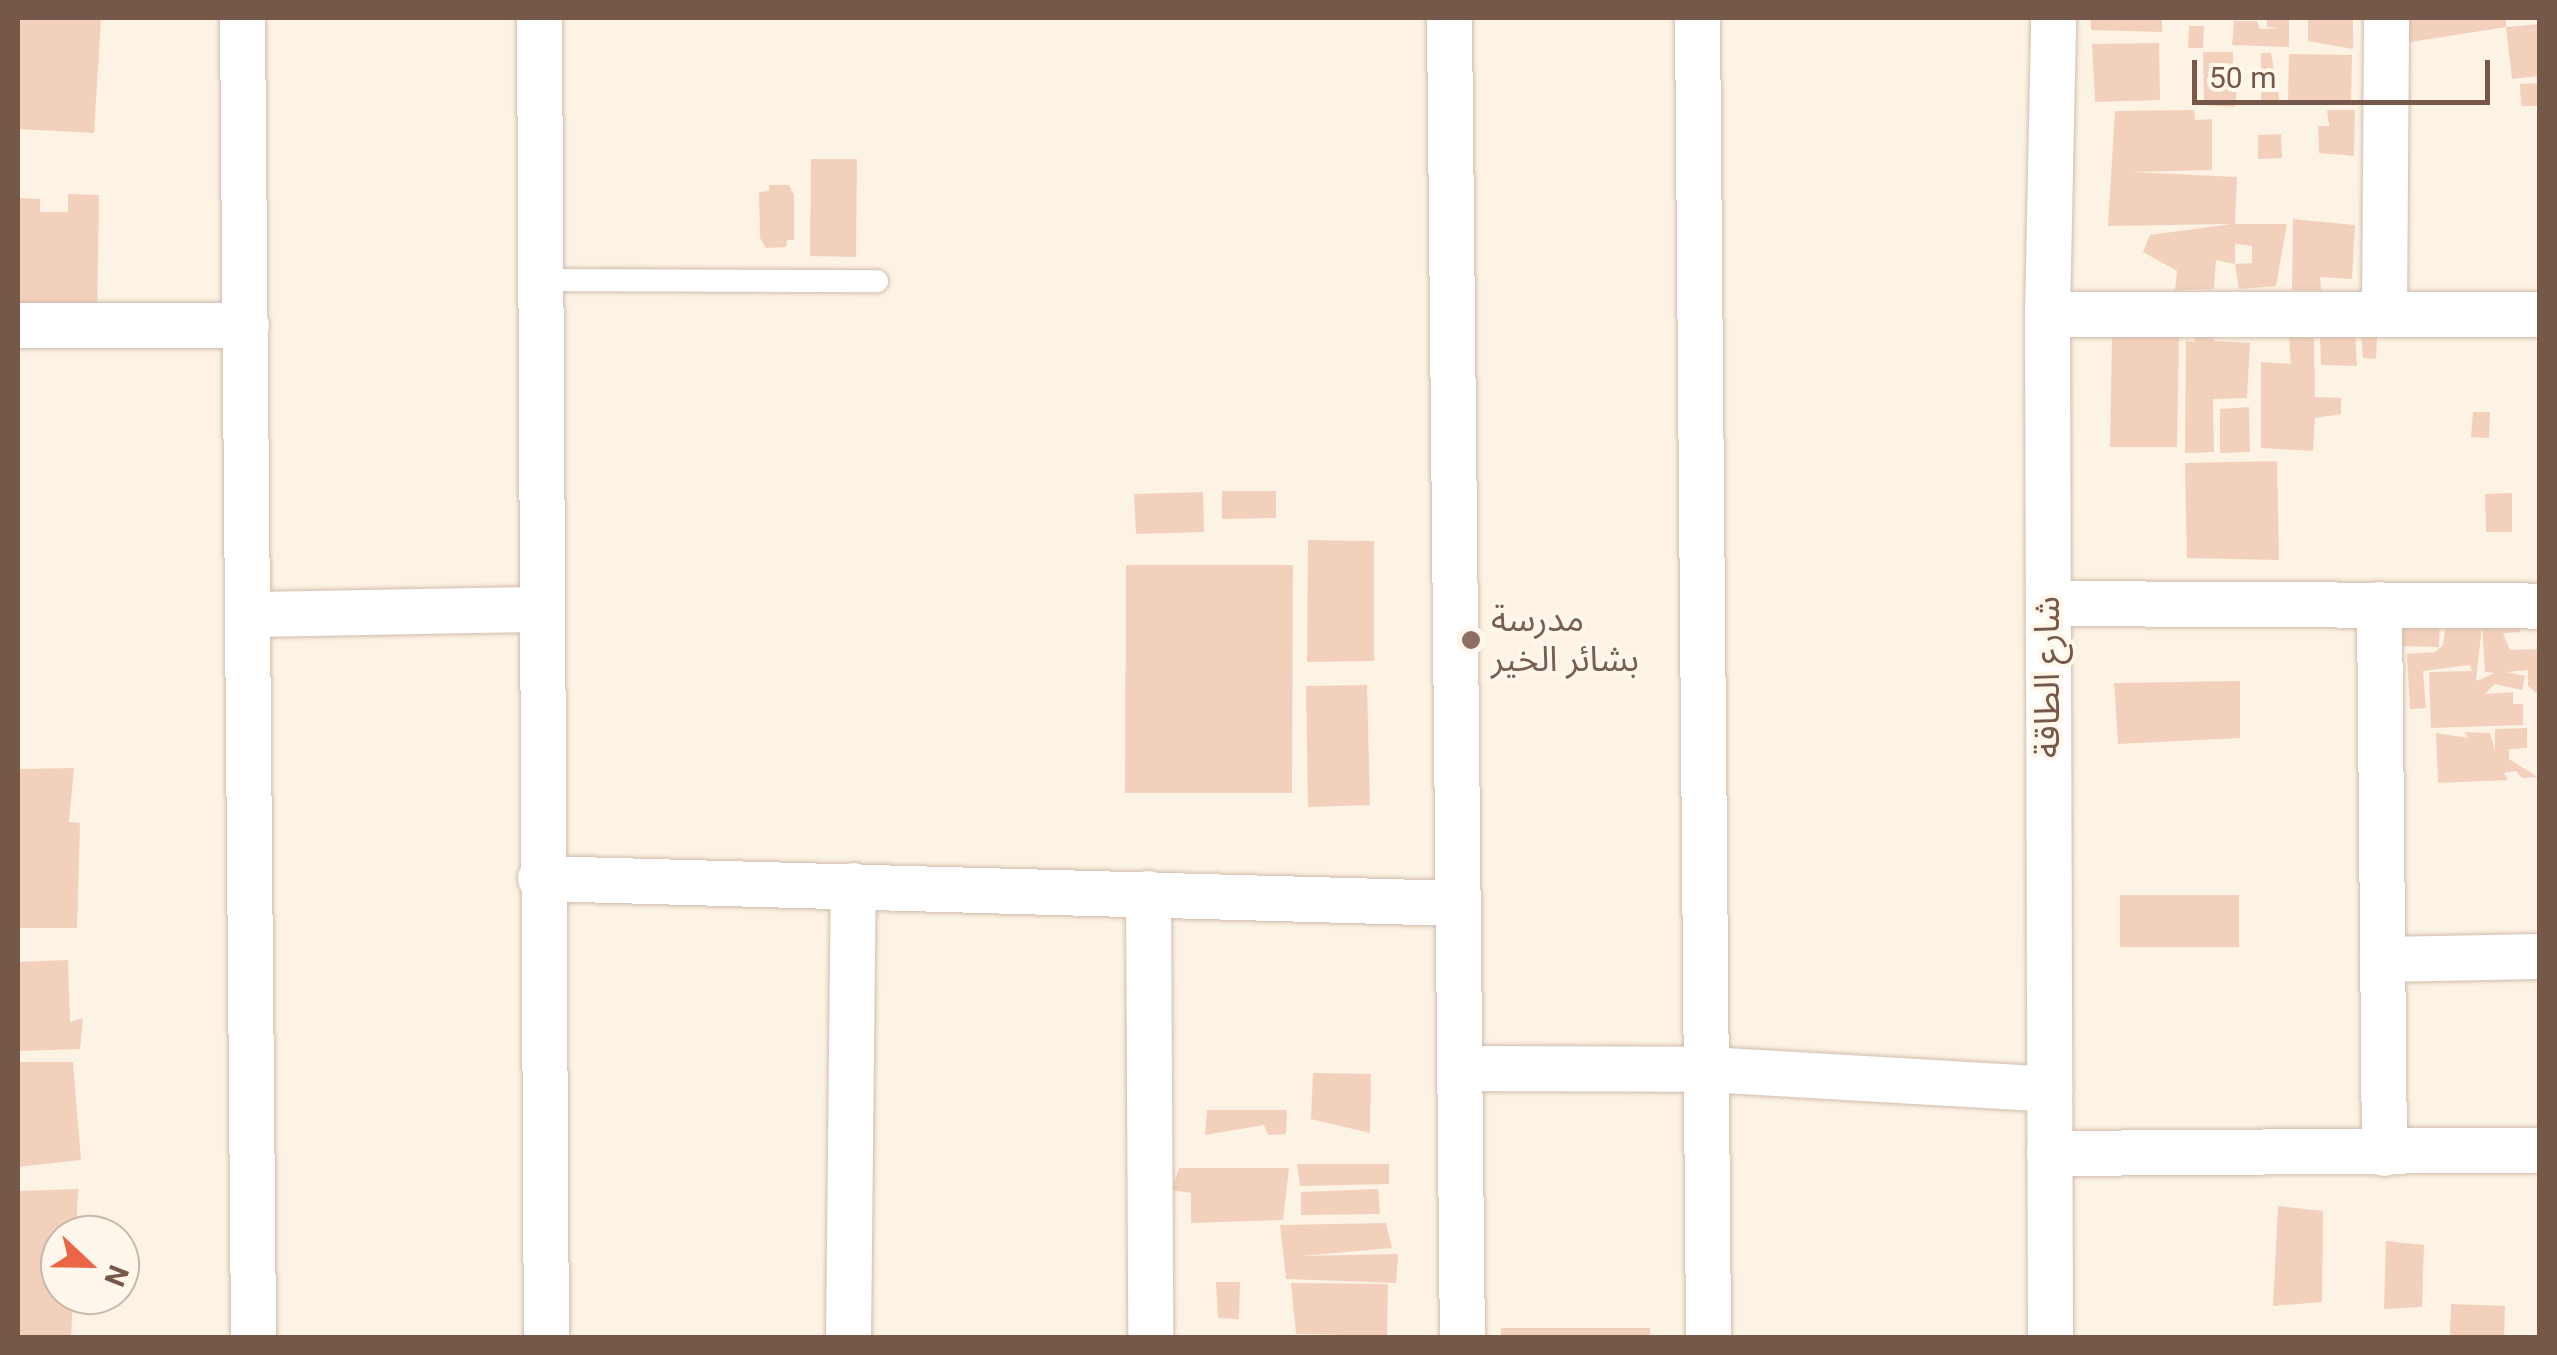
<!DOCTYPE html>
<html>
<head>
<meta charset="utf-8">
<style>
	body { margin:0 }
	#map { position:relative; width:2557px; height:1355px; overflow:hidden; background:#fdf3e4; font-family:Roboto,"Noto Sans Arabic",sans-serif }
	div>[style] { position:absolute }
	.building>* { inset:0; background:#f3d0bb }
	.roads { filter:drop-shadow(0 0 2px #d1bcad) drop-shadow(0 0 2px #d1bcad) }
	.lane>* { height:22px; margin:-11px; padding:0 11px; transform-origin:11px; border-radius:11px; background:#fff }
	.street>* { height:45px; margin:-22.5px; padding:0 22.5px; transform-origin:22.5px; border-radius:22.5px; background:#fff }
	.dots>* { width:28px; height:28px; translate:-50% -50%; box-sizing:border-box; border:5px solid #fff7eb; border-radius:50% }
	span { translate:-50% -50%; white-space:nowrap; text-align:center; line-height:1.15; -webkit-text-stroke:8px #fff7eb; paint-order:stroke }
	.education-label { font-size:35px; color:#785e54 }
	.left { translate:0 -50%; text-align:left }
	.street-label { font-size:35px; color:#765849 }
	.frame { position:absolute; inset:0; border:20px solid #765849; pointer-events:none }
	.north { position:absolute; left:40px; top:1215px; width:100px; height:100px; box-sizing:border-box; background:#fff7eb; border:2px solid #c8b7aa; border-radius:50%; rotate:112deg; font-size:28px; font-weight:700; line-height:40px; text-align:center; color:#765849 }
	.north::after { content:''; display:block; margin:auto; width:35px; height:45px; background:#ea6646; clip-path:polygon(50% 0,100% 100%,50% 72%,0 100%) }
	.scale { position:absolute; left:2192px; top:60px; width:298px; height:45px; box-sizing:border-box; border:5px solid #765849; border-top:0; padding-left:12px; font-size:30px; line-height:35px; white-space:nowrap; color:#765849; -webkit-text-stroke:8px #fff7eb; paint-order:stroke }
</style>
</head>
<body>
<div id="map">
	<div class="building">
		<i style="clip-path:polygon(18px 18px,101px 19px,94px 133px,18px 129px)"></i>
		<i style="clip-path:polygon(2091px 18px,2162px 18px,2162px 32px,2091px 30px)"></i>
		<i style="clip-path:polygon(2267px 18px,2289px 18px,2289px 47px,2232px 45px,2234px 21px,2257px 21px,2260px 29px,2280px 28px,2267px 27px)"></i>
		<i style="clip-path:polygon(2308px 18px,2353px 18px,2353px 49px,2308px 41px)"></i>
		<i style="clip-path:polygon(2386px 18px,2506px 18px,2506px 27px,2385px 46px)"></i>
		<i style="clip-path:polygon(2540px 24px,2540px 76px,2512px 79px,2506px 27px)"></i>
		<i style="clip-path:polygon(2189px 26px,2204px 26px,2203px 48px,2188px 48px)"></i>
		<i style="clip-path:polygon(2159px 43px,2160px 100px,2095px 102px,2092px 44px)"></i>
		<i style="clip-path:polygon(2203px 52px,2233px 52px,2233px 72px,2207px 76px,2227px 78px,2226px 87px,2237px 88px,2235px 107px,2204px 105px)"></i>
		<i style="clip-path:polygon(2261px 53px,2271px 53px,2280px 103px,2261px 104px)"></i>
		<i style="clip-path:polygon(2289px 54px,2352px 55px,2351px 104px,2288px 103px)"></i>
		<i style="clip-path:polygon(2540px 83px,2540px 106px,2521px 106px,2520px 84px)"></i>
		<i style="clip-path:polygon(2194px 110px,2195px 120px,2212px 119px,2212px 170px,2132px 172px,2237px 177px,2235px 224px,2287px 224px,2276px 286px,2239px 289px,2235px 264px,2252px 263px,2252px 246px,2235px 244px,2235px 264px,2216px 260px,2214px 289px,2175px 290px,2177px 271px,2143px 252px,2150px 235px,2231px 224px,2108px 226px,2115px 111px)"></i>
		<i style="clip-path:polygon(2327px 110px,2355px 110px,2354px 156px,2319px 153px,2318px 126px,2329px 126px)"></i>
		<i style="clip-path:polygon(2281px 134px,2282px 158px,2258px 159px,2258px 135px)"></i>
		<i style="clip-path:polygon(811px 159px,857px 159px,856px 257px,810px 256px)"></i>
		<i style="clip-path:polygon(769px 185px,789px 185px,794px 195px,794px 240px,787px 240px,786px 247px,766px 248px,760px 238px,759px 192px,769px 191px)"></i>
		<i style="clip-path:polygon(68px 194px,99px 195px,97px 324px,18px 323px,18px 198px,40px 199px,40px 212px,68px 212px)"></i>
		<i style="clip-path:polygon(2293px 219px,2355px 225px,2352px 279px,2320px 277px,2321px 290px,2292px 290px)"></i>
		<i style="clip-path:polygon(2214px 325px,2214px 341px,2250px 343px,2247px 398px,2213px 399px,2214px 452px,2185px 453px,2186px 341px,2195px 342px,2194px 326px)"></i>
		<i style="clip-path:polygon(2355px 334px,2357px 366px,2321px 365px,2320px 335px)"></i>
		<i style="clip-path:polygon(2361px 334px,2377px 335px,2376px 359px,2363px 358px)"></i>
		<i style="clip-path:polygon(2112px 336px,2179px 337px,2177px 447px,2110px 447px)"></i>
		<i style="clip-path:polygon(2289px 336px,2314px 338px,2315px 397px,2341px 398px,2341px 414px,2315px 418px,2313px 451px,2261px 448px,2261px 362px,2291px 364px)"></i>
		<i style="clip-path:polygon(2249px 407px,2250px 452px,2220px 453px,2220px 409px)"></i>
		<i style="clip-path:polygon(2473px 412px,2490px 412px,2489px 438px,2471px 437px)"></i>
		<i style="clip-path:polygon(2277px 461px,2279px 560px,2187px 558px,2185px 463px)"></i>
		<i style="clip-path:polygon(1222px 491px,1276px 491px,1276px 518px,1222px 519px)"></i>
		<i style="clip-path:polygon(1203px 492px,1204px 532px,1136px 534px,1134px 494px)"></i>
		<i style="clip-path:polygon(2512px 493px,2512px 532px,2486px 532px,2485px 494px)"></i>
		<i style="clip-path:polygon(1308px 540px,1374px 541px,1374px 661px,1307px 662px)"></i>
		<i style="clip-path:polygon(1126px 565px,1293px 565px,1292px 793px,1125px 793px)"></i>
		<i style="clip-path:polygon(2400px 612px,2440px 613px,2439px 647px,2399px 646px)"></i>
		<i style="clip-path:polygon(evenodd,2520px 614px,2520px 632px,2503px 633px,2510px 650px,2540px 649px,2540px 696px,2528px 686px,2528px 670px,2508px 672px,2525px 676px,2522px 690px,2495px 684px,2485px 694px,2513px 692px,2513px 704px,2523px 704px,2523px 725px,2431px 728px,2429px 672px,2472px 671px,2470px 665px,2423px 671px,2426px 708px,2410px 709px,2407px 654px,2435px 652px,2443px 645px,2446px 622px,2520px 614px,2482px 625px,2485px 672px,2495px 673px,2476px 681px,2482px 625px)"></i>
		<i style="clip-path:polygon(2240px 681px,2240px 738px,2118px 744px,2114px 683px)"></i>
		<i style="clip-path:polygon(1367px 685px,1370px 805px,1308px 807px,1306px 686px)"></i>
		<i style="clip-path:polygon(2527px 728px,2527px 748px,2509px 749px,2509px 759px,2538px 777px,2522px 778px,2516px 771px,2504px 773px,2508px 780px,2438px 783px,2436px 733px,2469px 738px,2464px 732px,2490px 733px,2495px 751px,2495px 729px)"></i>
		<i style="clip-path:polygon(74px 768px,69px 822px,80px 823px,77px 928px,18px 928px,18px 769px)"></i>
		<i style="clip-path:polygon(2120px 895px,2239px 895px,2239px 947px,2120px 947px)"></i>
		<i style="clip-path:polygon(68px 960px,70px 1022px,83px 1018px,80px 1049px,18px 1051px,18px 962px)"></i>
		<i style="clip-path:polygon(18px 1062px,73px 1062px,81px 1160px,18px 1167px)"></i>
		<i style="clip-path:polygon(1313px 1073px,1371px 1074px,1370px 1133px,1311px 1119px)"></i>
		<i style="clip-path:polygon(1207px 1110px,1287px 1110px,1286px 1134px,1268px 1135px,1264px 1125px,1205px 1135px)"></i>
		<i style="clip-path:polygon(1297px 1164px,1389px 1164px,1389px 1184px,1300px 1186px)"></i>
		<i style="clip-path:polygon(1179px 1168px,1289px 1168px,1283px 1220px,1191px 1223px,1191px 1193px,1172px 1190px)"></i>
		<i style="clip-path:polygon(78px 1189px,76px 1235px,60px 1235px,60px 1295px,73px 1295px,71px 1338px,18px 1338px,18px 1191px)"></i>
		<i style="clip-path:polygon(1378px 1189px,1380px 1214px,1301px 1215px,1301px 1192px)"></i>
		<i style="clip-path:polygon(2278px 1206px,2323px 1211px,2322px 1302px,2273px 1306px)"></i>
		<i style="clip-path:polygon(1386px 1223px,1392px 1248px,1301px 1256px,1398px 1254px,1396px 1283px,1286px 1279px,1280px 1225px)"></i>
		<i style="clip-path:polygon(2386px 1241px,2424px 1245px,2422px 1307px,2384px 1309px)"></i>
		<i style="clip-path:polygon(1216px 1282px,1240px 1282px,1239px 1319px,1218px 1318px)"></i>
		<i style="clip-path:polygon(1291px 1283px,1388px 1284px,1387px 1336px,1296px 1334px)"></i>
		<i style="clip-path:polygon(2451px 1304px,2505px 1306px,2504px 1338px,2450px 1338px)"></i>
		<i style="clip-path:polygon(1501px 1328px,1650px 1328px,1650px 1338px,1501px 1338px)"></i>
	</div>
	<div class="roads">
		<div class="lane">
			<i style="left:539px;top:280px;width:338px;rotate:0.2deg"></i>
		</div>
		<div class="street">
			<i style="left:242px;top:18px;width:1320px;rotate:89.52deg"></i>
			<i style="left:539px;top:18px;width:1320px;rotate:89.7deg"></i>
			<i style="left:1449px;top:18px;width:1320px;rotate:89.44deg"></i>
			<i style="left:1697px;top:18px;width:1320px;rotate:89.52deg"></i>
			<i style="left:2047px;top:314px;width:493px"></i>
			<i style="left:2384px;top:314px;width:296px;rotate:-89.6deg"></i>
			<i style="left:18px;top:325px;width:228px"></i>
			<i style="left:2048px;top:603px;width:492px;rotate:0.3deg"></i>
			<i style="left:2379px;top:604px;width:549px;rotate:89.48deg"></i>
			<i style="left:248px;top:614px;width:289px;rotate:-1deg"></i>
			<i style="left:540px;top:878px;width:918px;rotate:1.56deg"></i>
			<i style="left:1148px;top:893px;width:445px;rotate:89.7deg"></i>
			<i style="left:2382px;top:959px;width:158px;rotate:-1.1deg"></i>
			<i style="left:1459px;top:1068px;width:248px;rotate:0.2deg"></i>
			<i style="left:1707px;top:1069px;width:343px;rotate:3.3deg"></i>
			<i style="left:2049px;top:1153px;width:491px;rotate:-0.4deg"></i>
			<i style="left:848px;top:1338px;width:453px;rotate:-89.4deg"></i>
			<i style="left:2050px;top:1338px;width:1024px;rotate:-90.17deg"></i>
			<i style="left:2047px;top:314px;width:296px;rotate:-88.8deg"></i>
		</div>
	</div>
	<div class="dots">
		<i style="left:1471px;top:640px;background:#8d6e63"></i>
	</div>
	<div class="education-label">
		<span class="left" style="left:1491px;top:640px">مدرسة<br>بشائر الخير</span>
	</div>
	<div class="street-label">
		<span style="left:2048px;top:677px;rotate:-90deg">شارع الطاقة</span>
	</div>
	<div class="frame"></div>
	<div class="north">N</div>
	<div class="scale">50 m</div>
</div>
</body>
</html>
